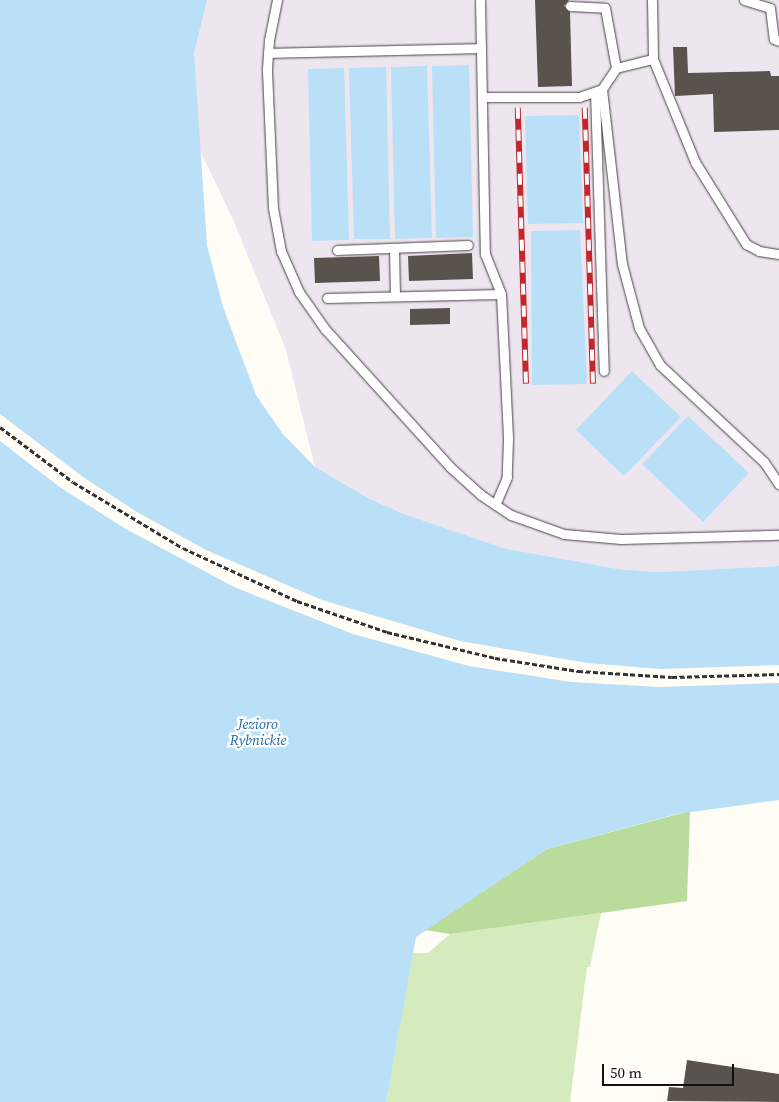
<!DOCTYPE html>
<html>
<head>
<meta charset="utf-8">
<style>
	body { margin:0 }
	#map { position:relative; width:779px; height:1102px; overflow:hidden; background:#fffdf5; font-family:"Source Serif 4",serif }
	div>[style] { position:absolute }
	.industrial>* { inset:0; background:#eee6ef }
	.green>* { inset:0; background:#d5ebbd }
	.forest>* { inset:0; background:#b9dc9c }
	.water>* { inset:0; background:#b9e0f7 }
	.pier>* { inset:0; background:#fffdf5 }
	.building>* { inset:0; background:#5a524d }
	.path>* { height:3px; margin-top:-1.5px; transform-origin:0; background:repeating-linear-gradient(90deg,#333 0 5px,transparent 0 7.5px) }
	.roads { filter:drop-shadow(0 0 1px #444) drop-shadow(0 0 1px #444) }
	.lane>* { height:9px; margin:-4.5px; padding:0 4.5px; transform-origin:4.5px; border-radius:4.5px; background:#fff }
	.rail>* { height:5.5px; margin-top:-2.75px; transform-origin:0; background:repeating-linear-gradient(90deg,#fff 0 11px,#c4262e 0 22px); box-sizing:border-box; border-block:1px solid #c4262e }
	span { translate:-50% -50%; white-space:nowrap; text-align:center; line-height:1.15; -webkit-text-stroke:5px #fff; paint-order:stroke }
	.water-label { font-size:14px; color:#1768a6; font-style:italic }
	.scale { position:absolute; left:602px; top:1064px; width:132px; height:22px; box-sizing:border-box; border:2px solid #111; border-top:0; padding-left:6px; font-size:15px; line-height:18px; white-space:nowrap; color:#111; -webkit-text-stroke:4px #fff; paint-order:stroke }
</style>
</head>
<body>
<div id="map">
	<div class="industrial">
		<i style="clip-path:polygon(164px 0,779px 0,779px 566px,658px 572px,618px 569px,503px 548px,404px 514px,370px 499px,315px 467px,286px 350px,232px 217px,165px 78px)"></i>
	</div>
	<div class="green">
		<i style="clip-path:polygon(601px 913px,590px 967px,587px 967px,570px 1102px,386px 1102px,412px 953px,428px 953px,450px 934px)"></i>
	</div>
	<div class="forest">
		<i style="clip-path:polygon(690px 811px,687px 901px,450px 934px,425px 930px,547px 849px)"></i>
	</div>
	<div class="water">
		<i style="clip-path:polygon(0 0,207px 0,194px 53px,207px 245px,223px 307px,256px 395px,282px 433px,315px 467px,370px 499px,404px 514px,503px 548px,618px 569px,658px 572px,779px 566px,779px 800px,677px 814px,547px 849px,416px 937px,386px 1102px,0 1102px)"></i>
		<i style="clip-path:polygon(469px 65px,473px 237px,436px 238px,432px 66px)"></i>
		<i style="clip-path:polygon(427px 66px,432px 238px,395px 239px,391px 67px)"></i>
		<i style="clip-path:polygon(386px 67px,390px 239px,354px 239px,349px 68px)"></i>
		<i style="clip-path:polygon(344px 68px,349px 240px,312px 241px,308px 69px)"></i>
		<i style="clip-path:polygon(579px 115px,583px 223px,528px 224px,525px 116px)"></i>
		<i style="clip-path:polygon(580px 230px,587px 384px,532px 385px,531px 231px)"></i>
		<i style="clip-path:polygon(632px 371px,681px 417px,624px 476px,576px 430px)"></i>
		<i style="clip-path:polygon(688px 416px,749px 473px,703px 522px,642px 464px)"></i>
	</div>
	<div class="pier">
		<i style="clip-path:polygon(0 414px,83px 477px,137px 512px,206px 550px,322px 600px,460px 641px,587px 663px,661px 669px,779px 665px,779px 683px,659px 687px,571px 682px,469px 666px,353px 634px,234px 587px,126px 529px,61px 488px,0 441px)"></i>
	</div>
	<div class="building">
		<i style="clip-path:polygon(535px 0,569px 0,564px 6px,570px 12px,572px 86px,538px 87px)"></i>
		<i style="clip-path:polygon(673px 47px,687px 47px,688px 73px,770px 71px,771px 76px,779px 76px,779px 130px,714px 132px,713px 94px,675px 96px)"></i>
		<i style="clip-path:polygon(472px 253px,473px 279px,409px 281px,408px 256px)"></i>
		<i style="clip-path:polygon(379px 256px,380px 281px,315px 283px,314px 258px)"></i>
		<i style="clip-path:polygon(450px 308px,450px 324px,410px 325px,410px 309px)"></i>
		<i style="clip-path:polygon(687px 1060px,779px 1074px,779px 1102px,667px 1101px,669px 1087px,683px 1088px)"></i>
	</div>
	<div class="path">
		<i style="left:0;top:427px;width:91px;rotate:37deg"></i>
		<i style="left:73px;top:482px;width:128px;rotate:31deg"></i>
		<i style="left:183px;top:548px;width:126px;rotate:24.9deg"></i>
		<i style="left:297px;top:601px;width:95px;rotate:19deg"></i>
		<i style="left:387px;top:632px;width:111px;rotate:13.5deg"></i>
		<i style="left:495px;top:658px;width:84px;rotate:8.9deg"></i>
		<i style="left:578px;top:671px;width:94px;rotate:3.7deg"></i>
		<i style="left:672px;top:677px;width:107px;rotate:-1.6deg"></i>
	</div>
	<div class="roads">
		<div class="lane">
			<i style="left:277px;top:0;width:41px;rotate:101.3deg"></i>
			<i style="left:269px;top:40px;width:31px;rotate:94deg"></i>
			<i style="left:267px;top:71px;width:137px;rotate:87.5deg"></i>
			<i style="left:273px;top:208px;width:44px;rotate:79.5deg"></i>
			<i style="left:281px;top:251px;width:45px;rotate:66.3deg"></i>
			<i style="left:299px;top:292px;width:45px;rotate:54.9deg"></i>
			<i style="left:325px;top:329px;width:186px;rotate:47.8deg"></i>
			<i style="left:450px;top:467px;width:42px;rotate:42.1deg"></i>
			<i style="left:481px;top:495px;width:36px;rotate:34deg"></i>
			<i style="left:511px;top:515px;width:56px;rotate:19.7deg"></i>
			<i style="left:564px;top:534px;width:57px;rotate:5deg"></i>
			<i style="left:621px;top:539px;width:158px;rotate:-1.5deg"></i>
			<i style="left:480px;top:0;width:254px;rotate:88.9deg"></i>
			<i style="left:485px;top:254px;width:43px;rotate:68.2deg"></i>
			<i style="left:501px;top:294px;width:145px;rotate:87.2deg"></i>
			<i style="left:508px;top:439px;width:38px;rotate:92deg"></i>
			<i style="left:507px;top:477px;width:30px;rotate:113deg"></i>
			<i style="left:652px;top:0;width:59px;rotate:89deg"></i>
			<i style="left:653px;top:59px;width:111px;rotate:67.8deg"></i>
			<i style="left:695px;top:162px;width:97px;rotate:58.1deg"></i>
			<i style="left:746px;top:244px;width:15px;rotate:28deg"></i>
			<i style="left:759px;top:251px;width:20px;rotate:9deg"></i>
			<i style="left:744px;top:0;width:27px;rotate:17deg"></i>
			<i style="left:770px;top:8px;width:31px;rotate:83deg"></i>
			<i style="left:774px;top:39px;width:5px;rotate:22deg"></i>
			<i style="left:570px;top:6px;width:35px;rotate:3deg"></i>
			<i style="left:605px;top:8px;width:61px;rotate:79.6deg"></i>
			<i style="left:268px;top:53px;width:213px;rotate:-1.3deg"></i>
			<i style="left:602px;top:89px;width:176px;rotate:83.5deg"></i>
			<i style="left:622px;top:264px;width:66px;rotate:75.1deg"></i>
			<i style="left:639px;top:328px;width:43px;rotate:60.4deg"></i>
			<i style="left:660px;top:365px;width:142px;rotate:43deg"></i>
			<i style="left:764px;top:462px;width:27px;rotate:56deg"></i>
			<i style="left:595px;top:92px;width:279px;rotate:88.2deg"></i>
			<i style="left:483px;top:97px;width:96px"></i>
			<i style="left:579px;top:97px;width:24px;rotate:-19deg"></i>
			<i style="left:602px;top:89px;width:25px;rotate:-56deg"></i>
			<i style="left:616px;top:68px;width:38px;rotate:-14deg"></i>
			<i style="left:394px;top:248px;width:48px;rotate:88.8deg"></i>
			<i style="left:337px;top:250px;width:131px;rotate:-2.2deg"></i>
			<i style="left:327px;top:298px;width:174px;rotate:-1.3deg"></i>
		</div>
	</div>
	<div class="rail">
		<i style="left:518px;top:108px;width:276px;rotate:88.3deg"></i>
		<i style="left:585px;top:108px;width:276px;rotate:88.3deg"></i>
	</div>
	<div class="water-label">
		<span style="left:258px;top:732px">Jezioro<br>Rybnickie</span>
	</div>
	<div class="scale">50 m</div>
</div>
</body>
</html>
